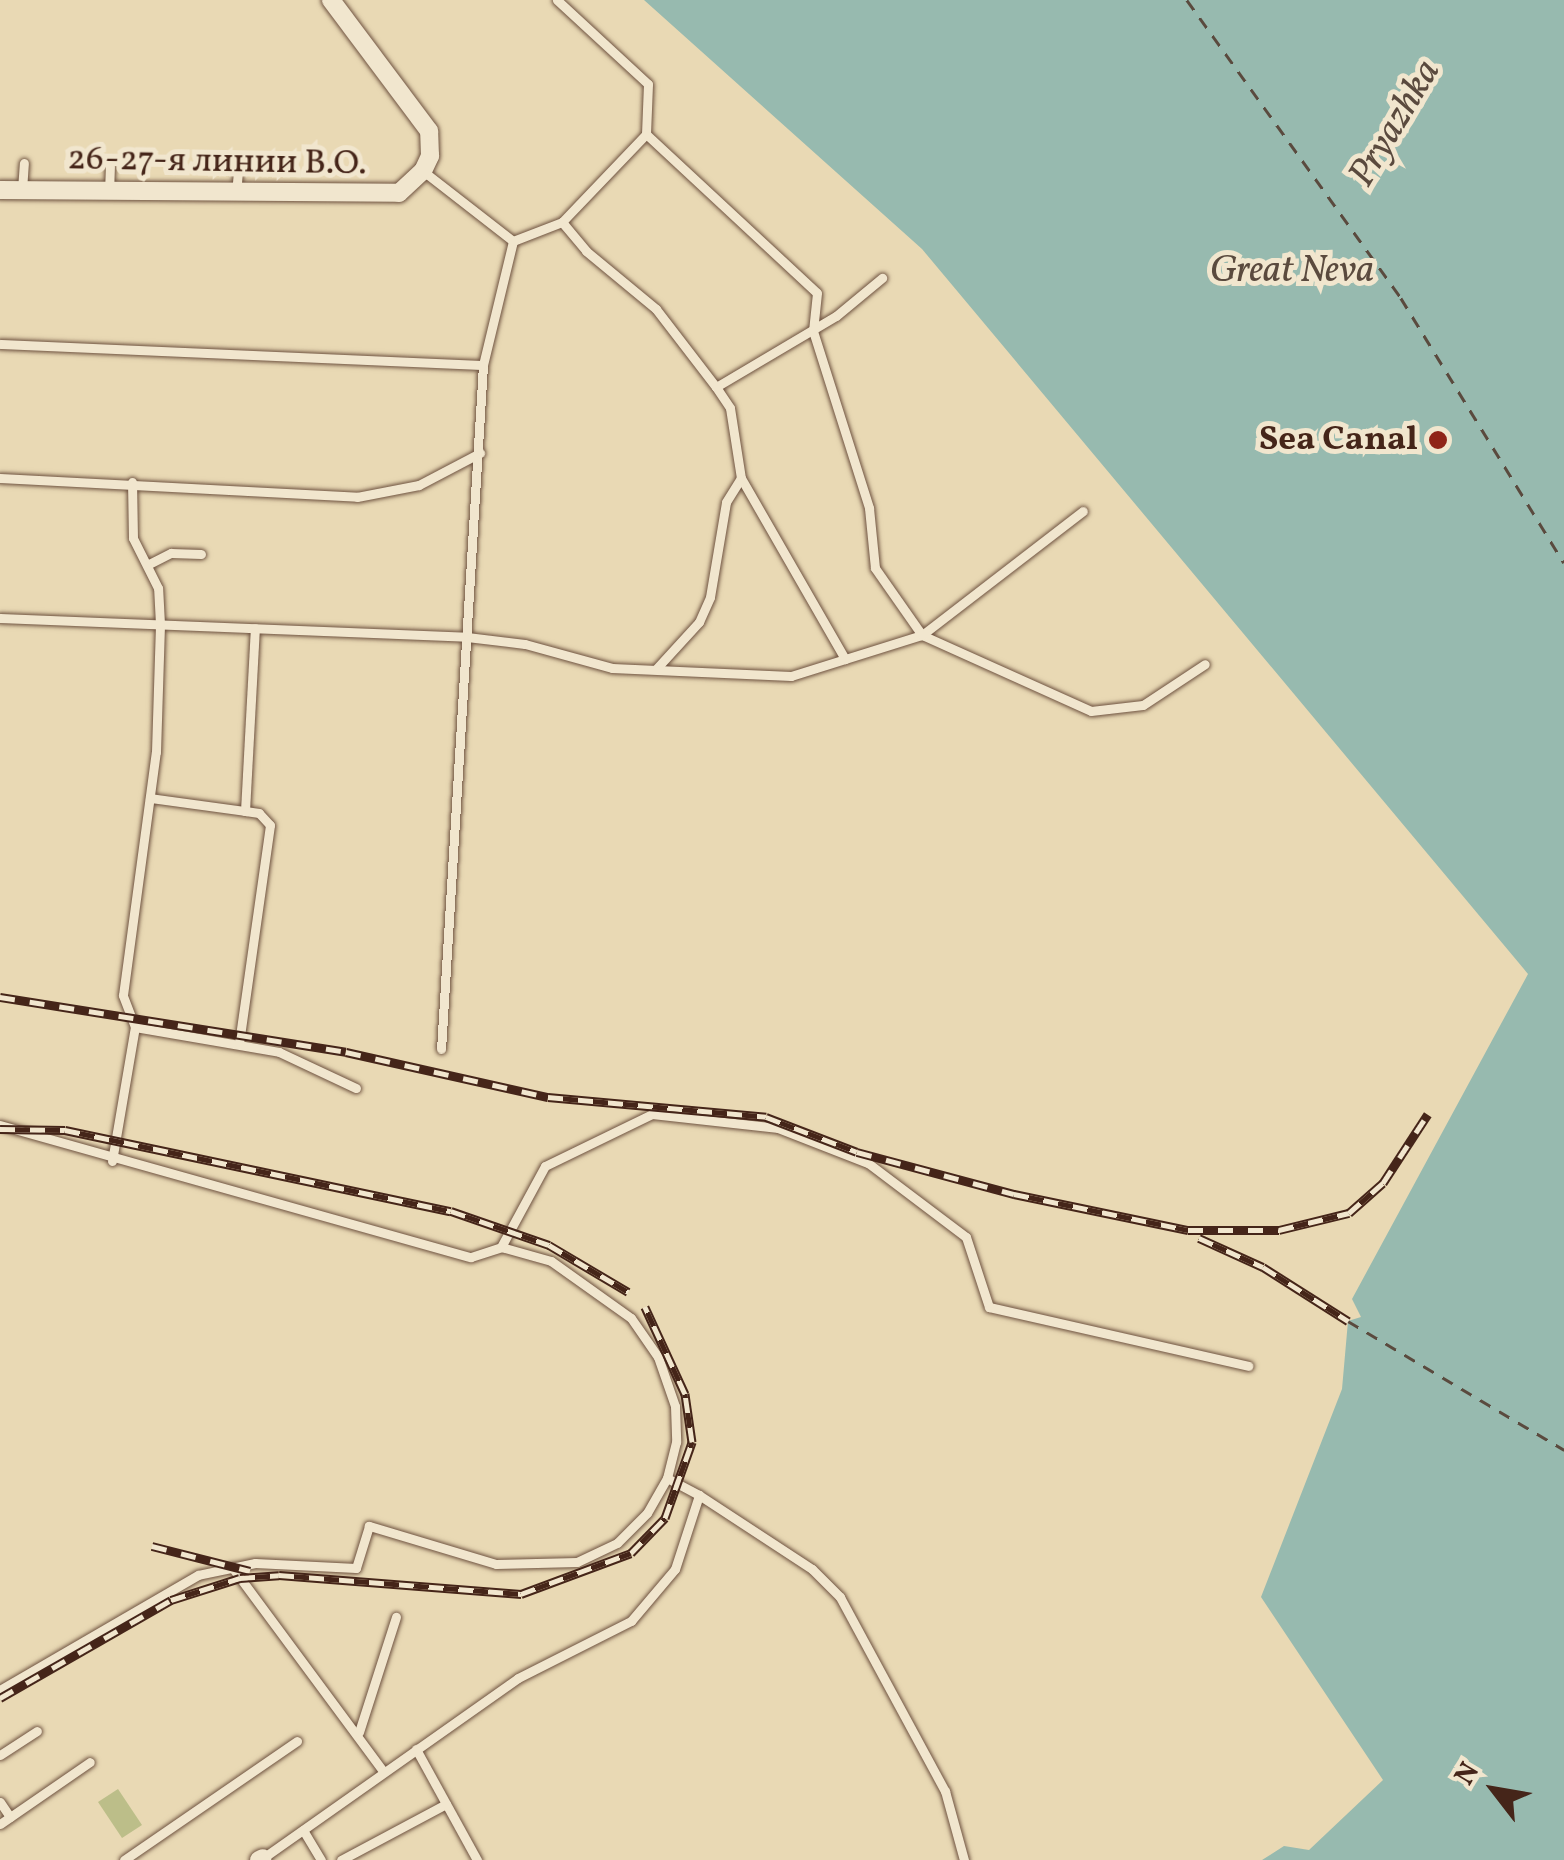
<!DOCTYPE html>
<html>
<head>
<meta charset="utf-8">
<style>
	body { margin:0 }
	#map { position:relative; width:1564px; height:1860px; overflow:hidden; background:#e9d9b4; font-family:Vollkorn,serif }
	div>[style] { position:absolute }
	.green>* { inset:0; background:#bcbe89 }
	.water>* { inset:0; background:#97baaf }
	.ferry>* { height:2.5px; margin-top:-1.25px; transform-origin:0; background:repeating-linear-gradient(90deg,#5a4a3e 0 12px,transparent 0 22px) }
	.roads { filter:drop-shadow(0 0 2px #6e5240) drop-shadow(0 0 2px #6e5240) }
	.lane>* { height:9px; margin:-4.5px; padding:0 4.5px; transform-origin:4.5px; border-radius:4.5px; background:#f1e6ce }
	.street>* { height:18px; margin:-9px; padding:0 9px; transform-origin:9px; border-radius:9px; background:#f1e6ce }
	.rail>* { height:9px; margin-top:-4.5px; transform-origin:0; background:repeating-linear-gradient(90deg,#f1e6ce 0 15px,#452519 0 30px); box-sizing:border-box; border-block:2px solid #452519 }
	.dots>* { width:28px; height:28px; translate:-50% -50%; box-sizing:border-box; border:5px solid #f1e6ce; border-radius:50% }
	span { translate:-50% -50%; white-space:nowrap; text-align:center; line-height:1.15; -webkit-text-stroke:10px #f1e6ce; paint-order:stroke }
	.street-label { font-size:35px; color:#452519 }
	.poi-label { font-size:35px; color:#452519; font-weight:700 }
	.right { translate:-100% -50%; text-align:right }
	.water-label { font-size:38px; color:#5a4a3e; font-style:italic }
	.north { position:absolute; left:1444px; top:1740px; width:100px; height:100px; -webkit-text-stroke:8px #f1e6ce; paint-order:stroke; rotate:301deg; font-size:28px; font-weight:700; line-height:40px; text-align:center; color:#452519 }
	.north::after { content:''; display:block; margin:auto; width:35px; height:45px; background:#452519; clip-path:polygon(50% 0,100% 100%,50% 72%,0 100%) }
</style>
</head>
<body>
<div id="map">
	<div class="green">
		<i style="clip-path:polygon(118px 1789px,142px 1825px,122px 1838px,98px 1802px)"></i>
	</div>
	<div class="water">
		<i style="clip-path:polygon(644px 0,1564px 0,1564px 1860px,1262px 1860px,1284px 1846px,1309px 1850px,1383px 1780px,1261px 1597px,1342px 1389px,1348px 1321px,1361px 1317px,1352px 1299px,1528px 974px,922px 249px)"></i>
	</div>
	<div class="ferry">
		<i style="left:1187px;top:0;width:367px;rotate:54.3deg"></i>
		<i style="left:1401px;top:298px;width:311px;rotate:58.4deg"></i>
		<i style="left:1348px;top:1321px;width:252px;rotate:30.8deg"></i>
	</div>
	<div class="roads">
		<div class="lane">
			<i style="left:646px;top:134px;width:233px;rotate:42.9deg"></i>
			<i style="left:817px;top:293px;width:38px;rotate:96deg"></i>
			<i style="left:813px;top:331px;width:186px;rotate:72.4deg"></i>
			<i style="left:869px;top:508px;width:60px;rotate:84.3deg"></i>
			<i style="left:875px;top:568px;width:82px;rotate:55deg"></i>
			<i style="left:922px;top:635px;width:185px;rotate:24.2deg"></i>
			<i style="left:1091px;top:711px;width:52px;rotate:-6.6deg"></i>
			<i style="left:1143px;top:705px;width:74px;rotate:-33.5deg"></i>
			<i style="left:423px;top:171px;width:114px;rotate:37.9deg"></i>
			<i style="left:513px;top:241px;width:128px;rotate:103.6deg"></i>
			<i style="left:483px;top:365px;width:685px;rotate:93.51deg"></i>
			<i style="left:22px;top:190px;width:27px;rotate:-86deg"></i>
			<i style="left:109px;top:193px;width:27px;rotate:-88deg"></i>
			<i style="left:236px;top:194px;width:23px;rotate:-85deg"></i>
			<i style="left:562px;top:222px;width:38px;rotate:50deg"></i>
			<i style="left:586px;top:251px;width:91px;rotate:39.6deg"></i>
			<i style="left:656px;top:309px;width:98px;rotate:52.4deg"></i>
			<i style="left:716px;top:387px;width:139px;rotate:-30.6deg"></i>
			<i style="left:836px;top:316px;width:60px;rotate:-39.6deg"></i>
			<i style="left:513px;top:241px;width:53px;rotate:-21.2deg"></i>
			<i style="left:562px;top:222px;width:122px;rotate:-46.3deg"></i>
			<i style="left:646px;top:134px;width:50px;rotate:-87.7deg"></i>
			<i style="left:648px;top:84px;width:124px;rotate:-137.3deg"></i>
			<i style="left:0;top:344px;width:483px;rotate:2.5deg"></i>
			<i style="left:716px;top:387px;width:25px;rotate:56deg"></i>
			<i style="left:730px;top:408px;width:71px;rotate:81.1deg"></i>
			<i style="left:741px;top:478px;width:209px;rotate:60.1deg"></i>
			<i style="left:0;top:478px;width:358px;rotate:3deg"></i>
			<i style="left:357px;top:497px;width:63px;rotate:-11deg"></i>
			<i style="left:419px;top:485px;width:69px;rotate:-27.7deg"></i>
			<i style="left:147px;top:565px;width:27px;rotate:-27deg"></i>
			<i style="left:171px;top:553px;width:30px;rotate:2deg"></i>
			<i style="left:0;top:618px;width:467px;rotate:2.3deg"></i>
			<i style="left:467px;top:637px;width:58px;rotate:6.9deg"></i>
			<i style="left:525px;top:644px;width:90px;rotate:15.4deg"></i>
			<i style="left:612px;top:668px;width:179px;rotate:2.6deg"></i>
			<i style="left:791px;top:676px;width:137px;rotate:-17.4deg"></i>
			<i style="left:922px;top:635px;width:203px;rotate:-37.6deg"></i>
			<i style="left:656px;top:669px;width:64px;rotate:-47.5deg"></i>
			<i style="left:699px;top:622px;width:27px;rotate:-66deg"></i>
			<i style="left:710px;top:597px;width:96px;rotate:-80.4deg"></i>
			<i style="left:726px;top:502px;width:28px;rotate:-58deg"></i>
			<i style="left:150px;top:798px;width:96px;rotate:7.8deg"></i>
			<i style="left:245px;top:811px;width:183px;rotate:-86.9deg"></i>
			<i style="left:135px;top:1027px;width:146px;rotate:9.8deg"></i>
			<i style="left:279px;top:1052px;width:85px;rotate:25.1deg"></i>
			<i style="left:239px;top:1043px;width:220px;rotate:-81.9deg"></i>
			<i style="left:270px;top:825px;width:16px;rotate:-133deg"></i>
			<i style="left:259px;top:813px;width:14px;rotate:-172deg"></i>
			<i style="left:0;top:1125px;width:489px;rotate:15.7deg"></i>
			<i style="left:471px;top:1257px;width:32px;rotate:-18deg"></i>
			<i style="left:501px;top:1247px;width:52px;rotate:15.6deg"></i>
			<i style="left:551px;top:1261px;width:98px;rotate:35.5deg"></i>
			<i style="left:631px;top:1318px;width:47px;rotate:55.3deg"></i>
			<i style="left:658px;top:1357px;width:52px;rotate:70.9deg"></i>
			<i style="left:675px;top:1406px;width:36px;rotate:88deg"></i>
			<i style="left:676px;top:1442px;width:37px;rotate:104deg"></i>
			<i style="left:667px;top:1478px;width:40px;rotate:119.7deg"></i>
			<i style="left:647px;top:1513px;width:42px;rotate:135deg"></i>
			<i style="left:617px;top:1543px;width:44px;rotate:154.6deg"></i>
			<i style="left:577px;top:1562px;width:81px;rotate:178.6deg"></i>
			<i style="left:496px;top:1564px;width:133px;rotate:-163.3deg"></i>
			<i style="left:369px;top:1526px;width:44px;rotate:107.2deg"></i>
			<i style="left:356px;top:1568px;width:101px;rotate:-177.2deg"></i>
			<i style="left:255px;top:1563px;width:58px;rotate:168.1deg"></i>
			<i style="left:198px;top:1575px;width:229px;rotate:149.9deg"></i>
			<i style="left:112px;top:1161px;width:136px;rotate:-80.3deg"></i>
			<i style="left:135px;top:1027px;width:34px;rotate:-111deg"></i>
			<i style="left:123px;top:995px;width:245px;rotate:-82.3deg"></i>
			<i style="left:156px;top:752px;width:128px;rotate:-88.2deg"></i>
			<i style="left:160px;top:624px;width:36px;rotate:-93deg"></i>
			<i style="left:158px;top:588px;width:56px;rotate:-116.6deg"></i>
			<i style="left:133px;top:538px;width:56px;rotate:-91deg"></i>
			<i style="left:501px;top:1247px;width:92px;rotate:-61.5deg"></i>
			<i style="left:545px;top:1166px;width:119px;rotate:-25.9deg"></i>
			<i style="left:652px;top:1114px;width:127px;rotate:6.3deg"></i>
			<i style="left:778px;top:1128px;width:97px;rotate:21.3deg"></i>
			<i style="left:868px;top:1163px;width:123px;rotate:37.1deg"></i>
			<i style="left:966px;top:1237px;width:74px;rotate:71.8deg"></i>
			<i style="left:989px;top:1307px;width:266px;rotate:12.8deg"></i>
			<i style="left:699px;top:1495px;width:135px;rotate:33.2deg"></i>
			<i style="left:812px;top:1569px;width:40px;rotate:45deg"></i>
			<i style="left:840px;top:1597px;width:221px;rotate:61.6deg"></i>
			<i style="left:945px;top:1791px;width:72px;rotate:74.6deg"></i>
			<i style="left:232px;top:1567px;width:254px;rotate:53.5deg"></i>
			<i style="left:359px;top:1732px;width:121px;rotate:-72.2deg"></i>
			<i style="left:416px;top:1749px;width:127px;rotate:61.2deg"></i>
			<i style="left:0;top:1755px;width:44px;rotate:-33deg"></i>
			<i style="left:0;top:1802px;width:18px;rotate:56deg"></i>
			<i style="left:0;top:1824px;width:109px;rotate:-34.6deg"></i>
			<i style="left:303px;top:1830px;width:35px;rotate:59deg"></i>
			<i style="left:263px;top:1858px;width:312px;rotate:-35.2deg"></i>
			<i style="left:518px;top:1678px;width:127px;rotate:-26.8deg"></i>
			<i style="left:631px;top:1621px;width:68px;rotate:-49.8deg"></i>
			<i style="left:675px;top:1569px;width:78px;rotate:-72deg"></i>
			<i style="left:699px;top:1495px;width:36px;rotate:-152deg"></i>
			<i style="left:124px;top:1860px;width:210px;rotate:-34.5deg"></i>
			<i style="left:341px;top:1860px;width:119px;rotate:-28.1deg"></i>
		</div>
		<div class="street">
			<i style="left:0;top:190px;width:399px;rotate:0.4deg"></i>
			<i style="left:399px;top:193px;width:33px;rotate:-43deg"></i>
			<i style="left:423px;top:171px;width:17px;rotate:-65deg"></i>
			<i style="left:430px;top:156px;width:25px;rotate:-92deg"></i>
			<i style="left:429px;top:131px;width:164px;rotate:-126.8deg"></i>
			<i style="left:259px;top:1860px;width:4px;rotate:-27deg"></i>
		</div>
	</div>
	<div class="rail">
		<i style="left:0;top:997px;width:350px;rotate:9deg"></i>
		<i style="left:346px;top:1052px;width:207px;rotate:12.6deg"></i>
		<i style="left:548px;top:1097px;width:219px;rotate:5.2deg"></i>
		<i style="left:766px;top:1117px;width:97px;rotate:21deg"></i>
		<i style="left:857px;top:1152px;width:163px;rotate:15deg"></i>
		<i style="left:1014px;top:1194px;width:178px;rotate:11.7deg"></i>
		<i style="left:1188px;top:1230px;width:91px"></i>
		<i style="left:1279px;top:1230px;width:72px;rotate:-13.7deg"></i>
		<i style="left:1349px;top:1213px;width:45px;rotate:-41.4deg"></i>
		<i style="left:1383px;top:1183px;width:82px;rotate:-56.9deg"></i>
		<i style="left:0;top:1129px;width:65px;rotate:0.9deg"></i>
		<i style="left:65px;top:1130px;width:394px;rotate:11.9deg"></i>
		<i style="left:451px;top:1211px;width:104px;rotate:19.1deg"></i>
		<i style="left:549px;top:1245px;width:92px;rotate:30.7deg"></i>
		<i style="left:1199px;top:1238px;width:70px;rotate:24.4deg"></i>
		<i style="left:1263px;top:1267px;width:101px;rotate:32.4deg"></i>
		<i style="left:152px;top:1546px;width:101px;rotate:14.3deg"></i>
		<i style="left:0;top:1698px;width:197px;rotate:-29.8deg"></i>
		<i style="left:171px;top:1600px;width:72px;rotate:-17.7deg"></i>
		<i style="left:240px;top:1578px;width:39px;rotate:-4deg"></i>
		<i style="left:279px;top:1575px;width:243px;rotate:4.5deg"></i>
		<i style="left:521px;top:1594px;width:117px;rotate:-20.4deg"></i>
		<i style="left:631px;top:1553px;width:49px;rotate:-45.8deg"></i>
		<i style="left:665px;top:1518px;width:81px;rotate:-70.4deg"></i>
		<i style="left:692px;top:1442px;width:49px;rotate:-98.3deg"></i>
		<i style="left:685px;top:1394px;width:96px;rotate:-114.7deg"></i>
	</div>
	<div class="dots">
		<i style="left:1438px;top:440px;background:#8f2418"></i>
	</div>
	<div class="street-label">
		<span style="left:217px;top:162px;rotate:1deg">26-27-я линии В.О.</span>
	</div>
	<div class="poi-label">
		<span class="right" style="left:1418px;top:440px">Sea Canal</span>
	</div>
	<div class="water-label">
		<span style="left:1396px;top:124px;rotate:-59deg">Pryazhka</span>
		<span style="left:1292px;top:272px">Great Neva</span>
	</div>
	<div class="north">N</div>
</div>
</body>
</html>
